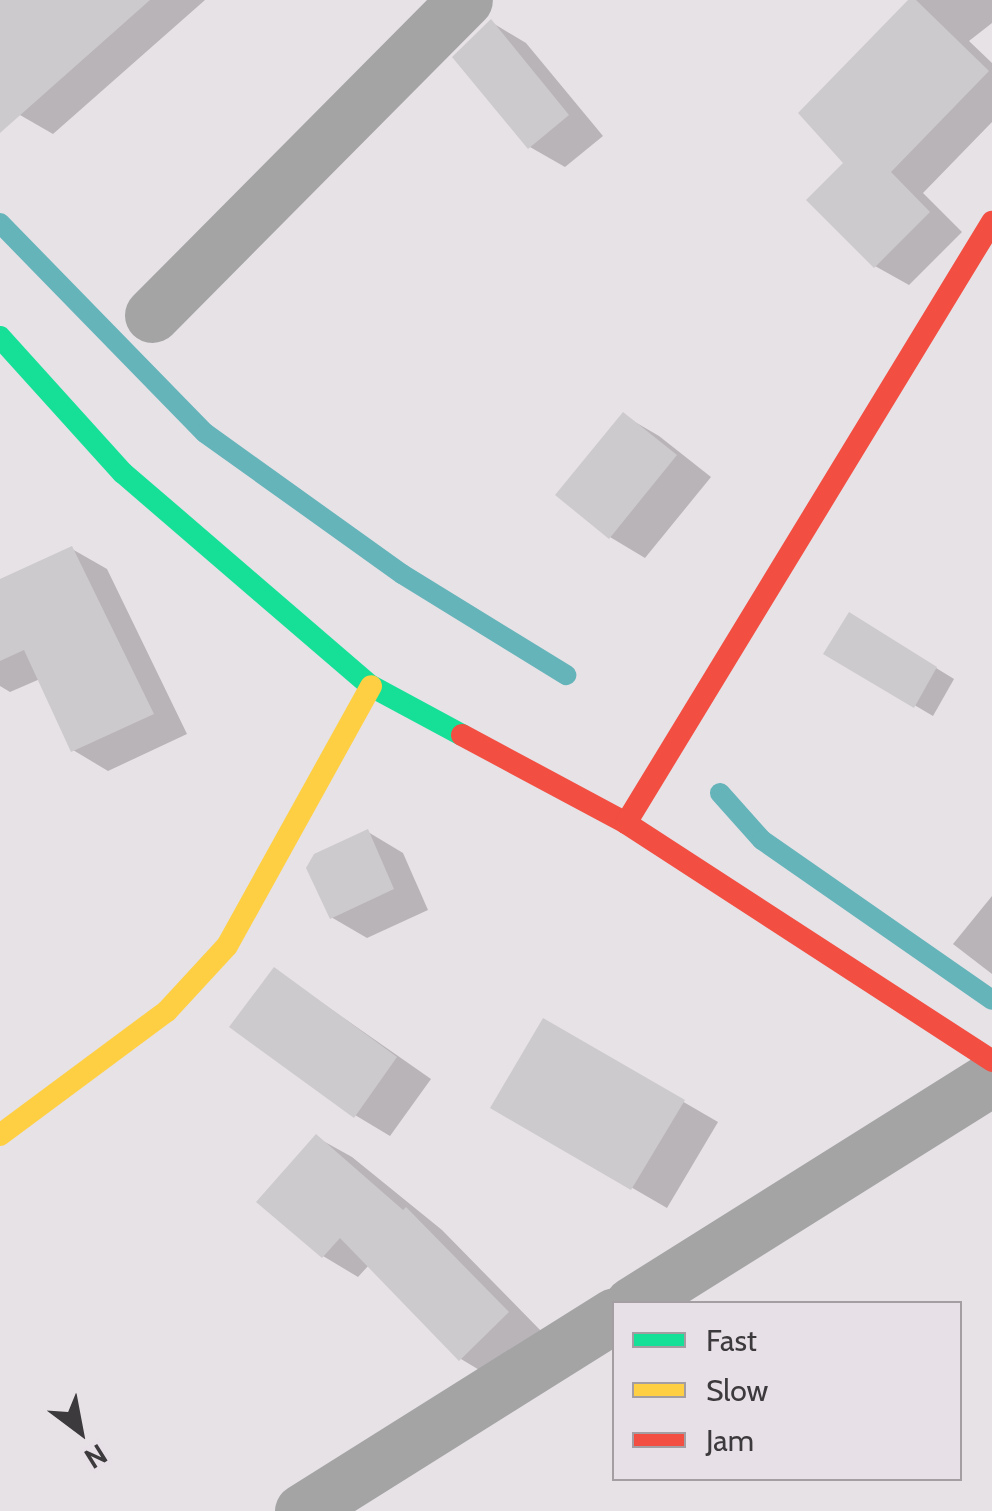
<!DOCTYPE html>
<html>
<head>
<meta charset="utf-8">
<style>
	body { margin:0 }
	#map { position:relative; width:992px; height:1511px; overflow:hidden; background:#e6e2e6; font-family:Cabin,sans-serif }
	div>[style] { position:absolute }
	.shadow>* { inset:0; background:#0003 }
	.stream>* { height:20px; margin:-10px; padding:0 10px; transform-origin:10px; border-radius:10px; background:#64b4ba }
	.building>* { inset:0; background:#cdcacd }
	.street>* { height:55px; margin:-27.5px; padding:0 27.5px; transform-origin:27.5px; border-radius:27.5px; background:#a5a4a5 }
	.fast>* { height:22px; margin:-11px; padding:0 11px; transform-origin:11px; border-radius:11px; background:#16e098 }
	.slow>* { height:22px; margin:-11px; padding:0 11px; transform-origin:11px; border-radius:11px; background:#ffcf43 }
	.jam>* { height:22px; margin:-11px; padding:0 11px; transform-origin:11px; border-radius:11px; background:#f24e42 }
	span { translate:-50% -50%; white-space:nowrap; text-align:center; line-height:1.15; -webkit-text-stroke:8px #e8e0e7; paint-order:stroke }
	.legend { position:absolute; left:612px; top:1301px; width:350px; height:180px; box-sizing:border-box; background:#e8e0e7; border:2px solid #a49ea3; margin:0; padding:12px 18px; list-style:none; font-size:30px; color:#3d3a3d }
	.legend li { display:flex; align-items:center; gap:20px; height:50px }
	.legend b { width:50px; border:2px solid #a49ea3 }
	.north { position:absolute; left:30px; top:1381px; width:100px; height:100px; -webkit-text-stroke:8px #e8e0e7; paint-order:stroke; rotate:148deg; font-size:28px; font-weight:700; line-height:40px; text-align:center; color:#3d3a3d }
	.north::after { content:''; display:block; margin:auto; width:35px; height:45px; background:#3d3a3d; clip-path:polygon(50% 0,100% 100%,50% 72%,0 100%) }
</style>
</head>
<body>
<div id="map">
	<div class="shadow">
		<i style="clip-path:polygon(0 0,205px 0,53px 134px,20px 115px,0 93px)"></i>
		<i style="clip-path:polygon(911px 0,992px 0,992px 23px,969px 41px,992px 63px,992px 122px,923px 193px,962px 232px,909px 285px,875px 266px,847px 163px)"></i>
		<i style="clip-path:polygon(491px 22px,526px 43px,603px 136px,565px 167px,530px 147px)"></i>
		<i style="clip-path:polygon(623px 415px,659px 436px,711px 477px,645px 558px,610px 537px)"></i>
		<i style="clip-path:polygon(72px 549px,107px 569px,187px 734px,108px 771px,73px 750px,40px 679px,10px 692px,0 686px,0 582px)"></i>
		<i style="clip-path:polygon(868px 626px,954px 679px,933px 716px,826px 653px)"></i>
		<i style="clip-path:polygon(368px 832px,403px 853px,428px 910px,367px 938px,331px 917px)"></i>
		<i style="clip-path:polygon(992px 896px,992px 974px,953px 944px)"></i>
		<i style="clip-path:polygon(275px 970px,431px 1079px,390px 1136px,355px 1115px)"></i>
		<i style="clip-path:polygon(544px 1021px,718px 1122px,667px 1208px,493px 1107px)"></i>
		<i style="clip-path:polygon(316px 1137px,352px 1157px,442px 1230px,543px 1333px,496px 1380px,461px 1359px,369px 1265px,358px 1277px,323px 1256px)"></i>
	</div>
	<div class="stream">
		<i style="left:0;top:223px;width:293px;rotate:45.7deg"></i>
		<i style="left:205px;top:433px;width:242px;rotate:35.6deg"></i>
		<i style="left:402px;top:574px;width:193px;rotate:31.6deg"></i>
		<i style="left:720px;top:793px;width:63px;rotate:48.2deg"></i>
		<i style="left:762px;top:840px;width:280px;rotate:34.8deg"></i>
	</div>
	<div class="building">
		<i style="clip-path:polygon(0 0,150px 0,0 133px)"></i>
		<i style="clip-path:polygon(908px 0,916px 0,989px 71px,891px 172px,930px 212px,874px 268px,806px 200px,843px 163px,798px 113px)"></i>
		<i style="clip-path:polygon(491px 19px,569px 115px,528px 149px,452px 57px)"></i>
		<i style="clip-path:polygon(623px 412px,677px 455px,609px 539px,555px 495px)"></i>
		<i style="clip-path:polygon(72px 546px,154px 714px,71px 752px,24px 650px,0 661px,0 579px)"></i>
		<i style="clip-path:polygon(849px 612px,937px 667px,914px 708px,823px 654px)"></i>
		<i style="clip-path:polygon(368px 829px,394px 889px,330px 919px,306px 868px,314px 854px)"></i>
		<i style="clip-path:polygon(274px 967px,397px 1057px,354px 1118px,229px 1027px)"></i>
		<i style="clip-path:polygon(543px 1018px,685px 1100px,631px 1190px,490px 1108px)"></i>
		<i style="clip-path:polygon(316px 1134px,403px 1210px,406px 1207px,509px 1312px,459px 1361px,340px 1238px,322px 1258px,256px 1202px)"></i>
	</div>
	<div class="street">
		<i style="left:152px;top:315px;width:444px;rotate:-45.2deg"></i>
		<i style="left:632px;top:1304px;width:425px;rotate:-32.1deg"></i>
		<i style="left:302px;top:1511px;width:368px;rotate:-32.1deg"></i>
	</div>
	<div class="fast">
		<i style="left:0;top:337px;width:183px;rotate:47.9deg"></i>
		<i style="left:123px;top:473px;width:327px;rotate:40.7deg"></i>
		<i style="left:371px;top:686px;width:103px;rotate:28.3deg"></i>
	</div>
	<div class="slow">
		<i style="left:0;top:1135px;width:208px;rotate:-36.6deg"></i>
		<i style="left:167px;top:1011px;width:88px;rotate:-47.3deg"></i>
		<i style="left:227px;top:946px;width:297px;rotate:-61deg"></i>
	</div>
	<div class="jam">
		<i style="left:462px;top:735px;width:186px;rotate:28.2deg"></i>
		<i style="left:626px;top:823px;width:437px;rotate:33deg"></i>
		<i style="left:626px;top:823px;width:704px;rotate:-58.66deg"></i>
	</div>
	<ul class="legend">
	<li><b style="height:12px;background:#16e098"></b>Fast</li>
	<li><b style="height:12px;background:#ffcf43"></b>Slow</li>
	<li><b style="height:12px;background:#f24e42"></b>Jam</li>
	</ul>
	<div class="north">N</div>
</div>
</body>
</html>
